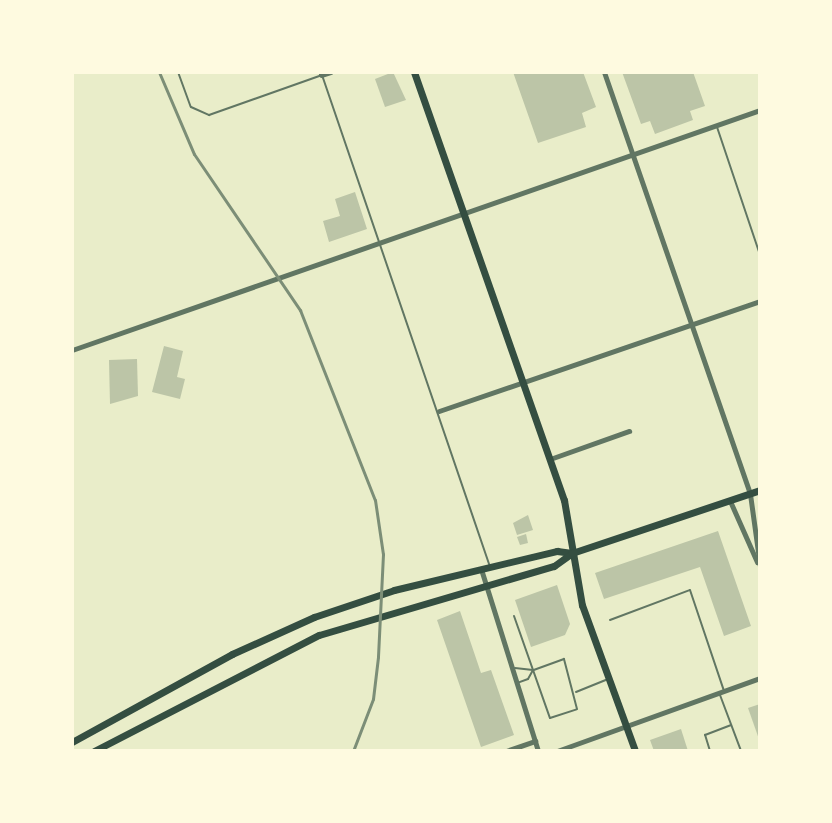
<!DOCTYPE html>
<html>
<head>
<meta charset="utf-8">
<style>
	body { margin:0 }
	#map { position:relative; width:832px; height:823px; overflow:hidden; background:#e9edc9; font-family:Ubuntu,sans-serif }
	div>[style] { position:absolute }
	.building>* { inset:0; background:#bcc5a7 }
	.service>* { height:2px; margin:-1px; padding:0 1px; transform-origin:1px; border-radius:1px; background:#617663 }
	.minor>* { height:5px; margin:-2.5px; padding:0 2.5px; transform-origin:2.5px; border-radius:2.5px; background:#617663 }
	.tertiary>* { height:6px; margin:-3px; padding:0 3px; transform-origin:3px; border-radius:3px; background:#617663 }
	.secondary>* { height:7px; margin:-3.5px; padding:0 3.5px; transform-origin:3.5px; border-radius:3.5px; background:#344e41 }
	.rail>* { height:3px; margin:-1.5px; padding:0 1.5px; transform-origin:1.5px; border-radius:1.5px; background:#7c8e77 }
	span { translate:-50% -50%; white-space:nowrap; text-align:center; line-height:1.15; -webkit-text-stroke:6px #fefae0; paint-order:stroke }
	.frame { position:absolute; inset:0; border:74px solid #fefae0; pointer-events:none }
</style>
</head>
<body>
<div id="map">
	<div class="building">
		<i style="clip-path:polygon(393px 72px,406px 100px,385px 107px,375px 79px)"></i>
		<i style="clip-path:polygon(513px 72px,583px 72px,596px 107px,582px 113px,586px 127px,538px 143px)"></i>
		<i style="clip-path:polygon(622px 72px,693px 72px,705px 106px,690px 111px,693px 120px,655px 134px,650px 121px,641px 124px)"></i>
		<i style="clip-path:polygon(355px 192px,367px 229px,329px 242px,323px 221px,340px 216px,335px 199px)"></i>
		<i style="clip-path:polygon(164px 346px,183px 351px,177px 377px,185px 379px,180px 399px,152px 392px)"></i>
		<i style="clip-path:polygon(137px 359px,138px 396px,110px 404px,109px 360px)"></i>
		<i style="clip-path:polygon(528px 515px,533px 530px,517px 535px,513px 523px)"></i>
		<i style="clip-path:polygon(718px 531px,751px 626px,724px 636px,700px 567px,604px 599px,595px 573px)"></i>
		<i style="clip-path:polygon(526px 534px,528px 543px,520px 545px,517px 537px)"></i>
		<i style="clip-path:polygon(557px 585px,570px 624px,565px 635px,531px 647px,515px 600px)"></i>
		<i style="clip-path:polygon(460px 611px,481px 673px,491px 670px,514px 735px,481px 747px,437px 620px)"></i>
		<i style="clip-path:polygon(760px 704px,760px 742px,748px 708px)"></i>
		<i style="clip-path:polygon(681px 729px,688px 751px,654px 751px,650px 740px)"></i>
	</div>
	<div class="service">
		<i style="left:178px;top:72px;width:37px;rotate:70deg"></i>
		<i style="left:191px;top:107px;width:20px;rotate:24deg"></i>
		<i style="left:209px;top:115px;width:120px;rotate:-19.5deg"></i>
		<i style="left:322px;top:75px;width:517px;rotate:71.14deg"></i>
		<i style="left:717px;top:127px;width:135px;rotate:71.4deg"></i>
		<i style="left:514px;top:616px;width:108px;rotate:70.6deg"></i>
		<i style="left:550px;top:718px;width:28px;rotate:-18deg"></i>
		<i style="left:577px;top:709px;width:52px;rotate:-104.6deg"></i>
		<i style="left:564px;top:659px;width:33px;rotate:160deg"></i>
		<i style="left:610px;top:620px;width:85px;rotate:-20.6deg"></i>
		<i style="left:690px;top:590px;width:107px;rotate:71.4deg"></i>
		<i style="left:515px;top:668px;width:18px;rotate:6deg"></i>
		<i style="left:533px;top:670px;width:10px;rotate:119deg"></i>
		<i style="left:528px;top:679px;width:12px;rotate:160deg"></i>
		<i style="left:576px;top:692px;width:32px;rotate:-22deg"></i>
		<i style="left:720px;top:695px;width:60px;rotate:69.4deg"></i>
		<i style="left:710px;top:751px;width:17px;rotate:-107deg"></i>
		<i style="left:705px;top:735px;width:28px;rotate:-21deg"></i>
	</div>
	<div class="minor">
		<i style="left:604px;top:72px;width:447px;rotate:70.9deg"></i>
		<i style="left:750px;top:494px;width:73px;rotate:82.1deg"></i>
		<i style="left:72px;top:350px;width:729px;rotate:-19.23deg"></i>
		<i style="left:439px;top:411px;width:339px;rotate:-18.9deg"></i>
		<i style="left:550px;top:459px;width:84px;rotate:-19.5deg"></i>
		<i style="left:730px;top:501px;width:67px;rotate:66.1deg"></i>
		<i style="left:481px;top:569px;width:191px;rotate:72.6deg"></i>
		<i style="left:506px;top:751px;width:31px;rotate:-19deg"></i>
		<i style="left:557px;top:751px;width:216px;rotate:-19.8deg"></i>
	</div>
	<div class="tertiary">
		<i style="left:322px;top:75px;width:9px;rotate:-18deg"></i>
	</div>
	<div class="secondary">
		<i style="left:414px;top:72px;width:454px;rotate:70.7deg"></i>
		<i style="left:564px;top:500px;width:107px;rotate:80.3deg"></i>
		<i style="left:582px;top:605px;width:155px;rotate:70deg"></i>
		<i style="left:72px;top:742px;width:183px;rotate:-28.8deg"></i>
		<i style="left:232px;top:654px;width:90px;rotate:-24.3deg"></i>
		<i style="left:314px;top:617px;width:84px;rotate:-18.6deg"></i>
		<i style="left:394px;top:590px;width:168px;rotate:-13.5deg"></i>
		<i style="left:557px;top:551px;width:15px;rotate:8deg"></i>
		<i style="left:94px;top:751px;width:253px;rotate:-27.3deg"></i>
		<i style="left:319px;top:635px;width:245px;rotate:-16.4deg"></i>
		<i style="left:554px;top:566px;width:22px;rotate:-36deg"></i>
		<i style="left:572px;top:553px;width:198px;rotate:-18.5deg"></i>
	</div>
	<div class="rail">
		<i style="left:159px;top:72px;width:89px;rotate:66.9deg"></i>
		<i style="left:194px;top:154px;width:189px;rotate:55.8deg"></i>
		<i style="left:300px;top:310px;width:204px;rotate:68.5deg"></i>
		<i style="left:375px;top:500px;width:55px;rotate:81.6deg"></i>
		<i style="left:383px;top:554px;width:103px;rotate:92.8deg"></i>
		<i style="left:378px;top:657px;width:42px;rotate:96.8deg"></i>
		<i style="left:373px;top:699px;width:56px;rotate:111deg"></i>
	</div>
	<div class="frame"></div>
</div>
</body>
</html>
